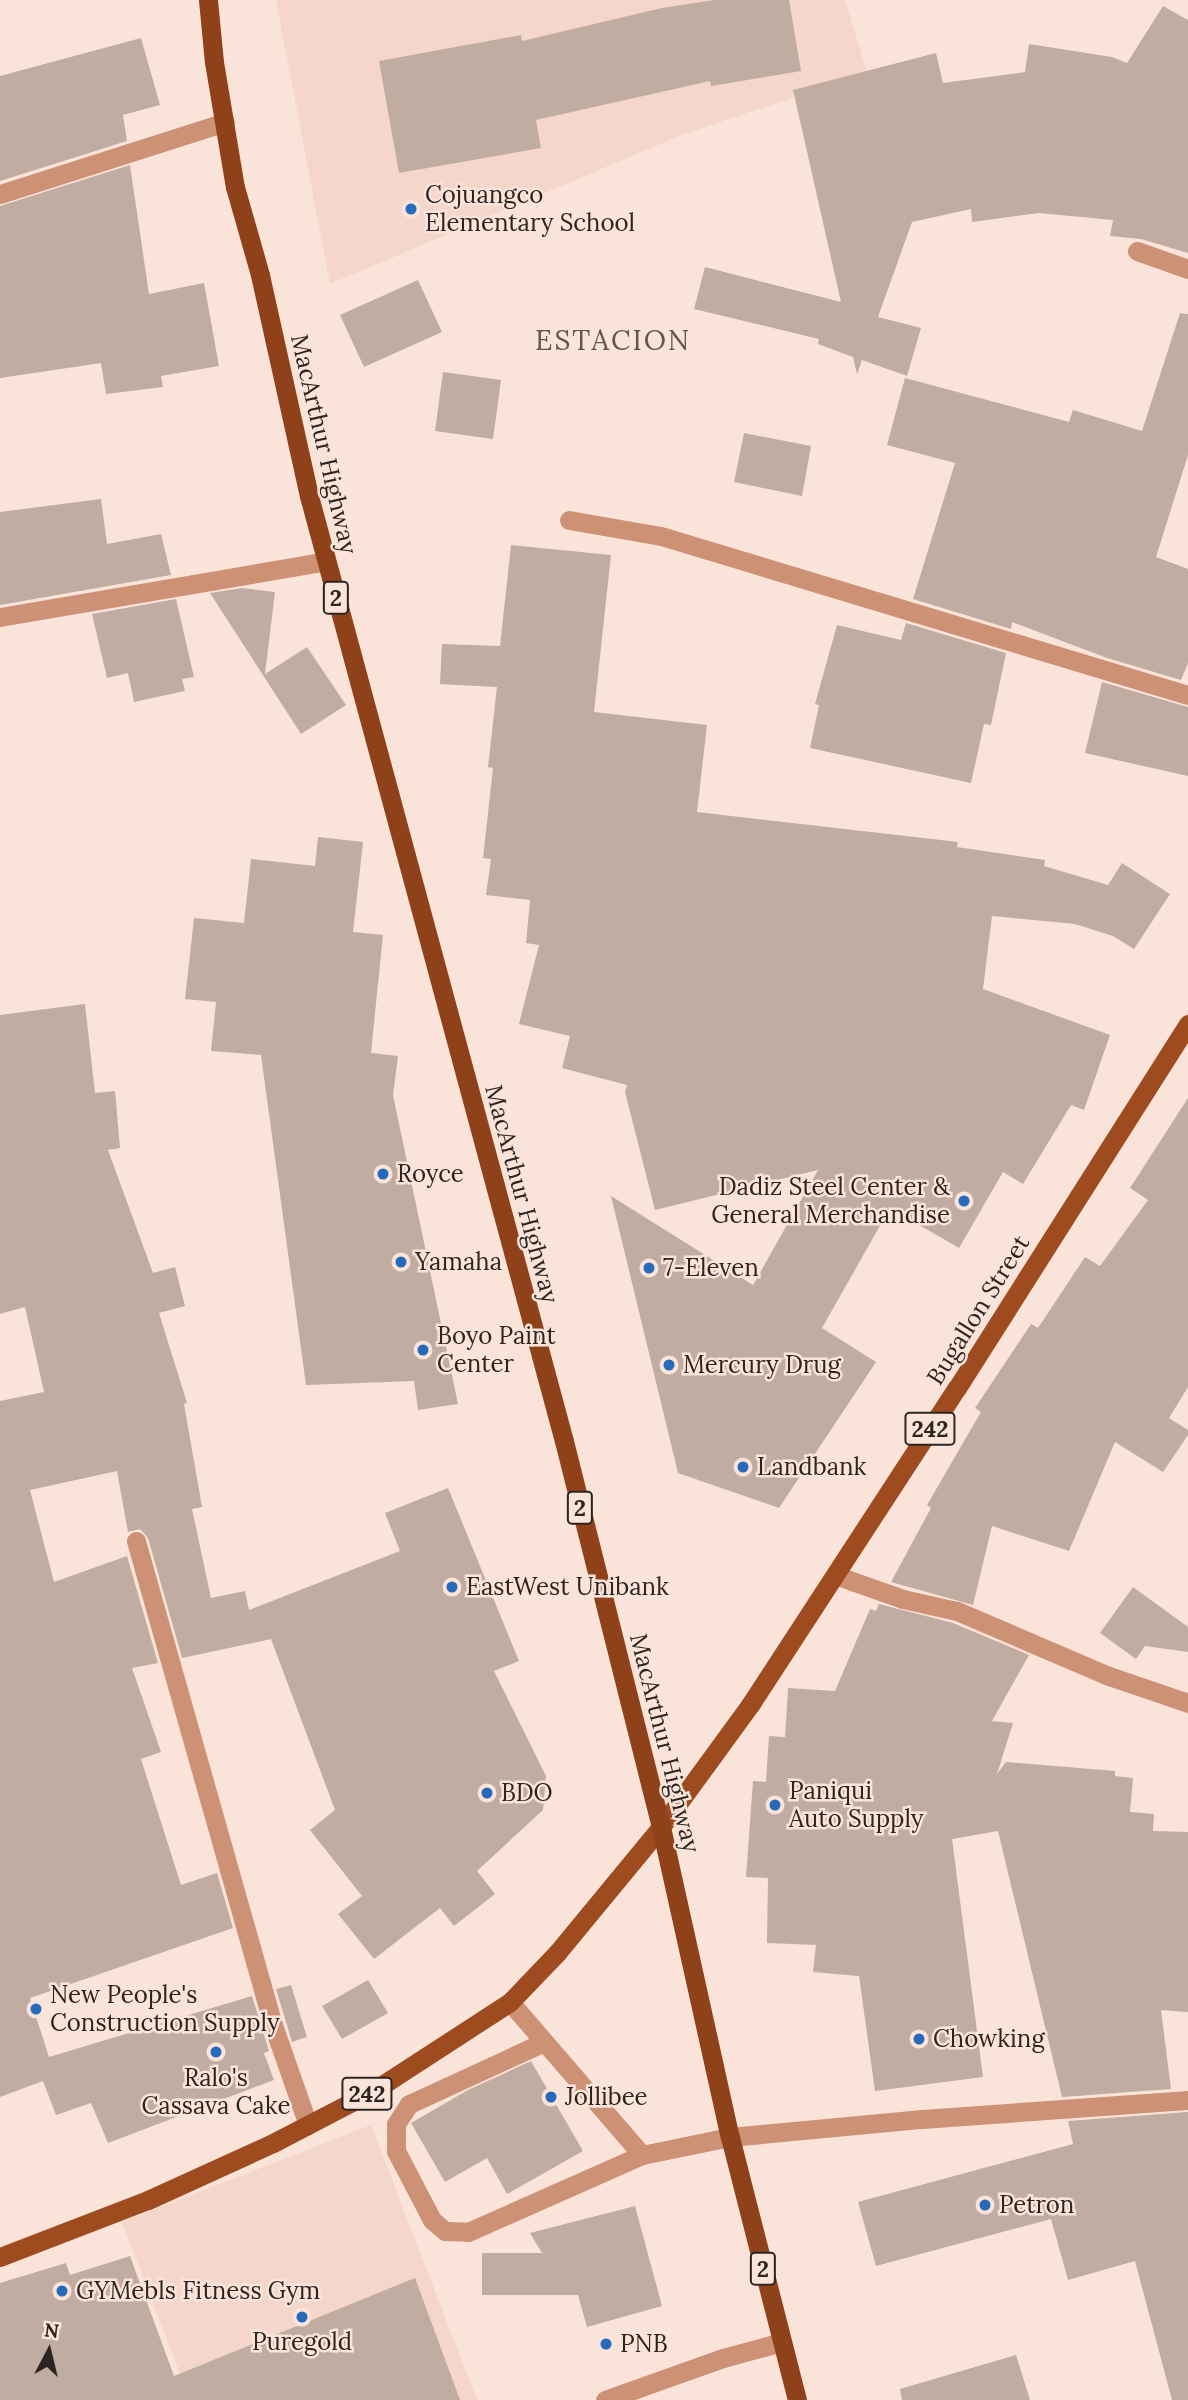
<!DOCTYPE html>
<html>
<head>
<meta charset="utf-8">
<style>
	body { margin:0 }
	#map { position:relative; width:1188px; height:2400px; overflow:hidden; background:#fae4da; font-family:Lora,serif }
	div>[style] { position:absolute }
	.built>* { inset:0; background:#f4d6ca }
	.building>* { inset:0; background:#c1aca2 }
	.service>* { height:19px; margin:-9.5px; padding:0 9.5px; transform-origin:9.5px; border-radius:9.5px; background:#cd9176 }
	.minor>* { height:19px; margin:-9.5px; padding:0 9.5px; transform-origin:9.5px; border-radius:9.5px; background:#cd9176 }
	.primary>* { height:19px; margin:-9.5px; padding:0 9.5px; transform-origin:9.5px; border-radius:9.5px; background:#9e4b1f }
	.trunk>* { height:19px; margin:-9.5px; padding:0 9.5px; transform-origin:9.5px; border-radius:9.5px; background:#8f421a }
	.dots>* { width:19px; height:19px; translate:-50% -50%; box-sizing:border-box; border:4px solid #fae4da; border-radius:50% }
	span { translate:-50% -50%; white-space:nowrap; text-align:center; line-height:1.15; -webkit-text-stroke:5px #fae4da; paint-order:stroke }
	.shield-label span { padding:2px 5px; background:#fae4da; border:2px solid; border-radius:5px; -webkit-text-stroke-width:0 }
	.shield-label { font-size:23px; color:#2c2421; font-weight:700 }
	.poi-label { font-size:24px; color:#2c2421 }
	.left { translate:0 -50%; text-align:left }
	.right { translate:-100% -50%; text-align:right }
	.street-label { font-size:24px; color:#2c2421 }
	.quarter-label { font-size:28px; color:#66534b; letter-spacing:2px }
	.north { position:absolute; left:14px; top:2316px; width:70px; height:70px; -webkit-text-stroke:5px #fae4da; paint-order:stroke; rotate:7deg; font-size:19px; font-weight:700; line-height:28px; text-align:center; color:#2c2421 }
	.north::after { content:''; display:block; margin:auto; width:24px; height:32px; background:#2c2421; clip-path:polygon(50% 0,100% 100%,50% 72%,0 100%) }
</style>
</head>
<body>
<div id="map">
	<div class="built">
		<i style="clip-path:polygon(276px 0,845px 0,867px 73px,684px 134px,330px 284px)"></i>
		<i style="clip-path:polygon(371px 2125px,477px 2400px,190px 2400px,122px 2222px)"></i>
	</div>
	<div class="building">
		<i style="clip-path:polygon(714px 0,789px 0,801px 71px,711px 86px,710px 81px,536px 120px,541px 148px,399px 173px,379px 61px,521px 35px,522px 41px,662px 8px)"></i>
		<i style="clip-path:polygon(1163px 6px,1188px 20px,1188px 253px,1141px 239px,1110px 236px,1113px 220px,1039px 213px,972px 222px,971px 209px,912px 222px,878px 317px,921px 328px,907px 376px,862px 360px,857px 374px,853px 357px,818px 344px,819px 339px,694px 309px,705px 267px,841px 302px,793px 90px,936px 53px,943px 83px,1025px 72px,1029px 44px,1112px 57px,1127px 63px)"></i>
		<i style="clip-path:polygon(141px 38px,160px 105px,123px 115px,127px 141px,0 181px,0 76px)"></i>
		<i style="clip-path:polygon(130px 165px,149px 294px,204px 283px,219px 366px,161px 376px,163px 387px,106px 394px,101px 363px,0 378px,0 206px)"></i>
		<i style="clip-path:polygon(418px 280px,442px 332px,364px 367px,340px 315px)"></i>
		<i style="clip-path:polygon(1180px 313px,1188px 314px,1188px 455px,1156px 557px,1188px 569px,1188px 663px,1181px 680px,1107px 658px,1012px 622px,1011px 629px,913px 599px,955px 463px,887px 445px,905px 378px,1069px 422px,1073px 410px,1142px 431px)"></i>
		<i style="clip-path:polygon(443px 372px,501px 380px,493px 439px,435px 431px)"></i>
		<i style="clip-path:polygon(744px 433px,811px 446px,802px 496px,734px 482px)"></i>
		<i style="clip-path:polygon(101px 499px,107px 544px,161px 534px,171px 575px,0 605px,0 512px)"></i>
		<i style="clip-path:polygon(511px 545px,611px 555px,594px 712px,707px 725px,697px 812px,958px 842px,957px 847px,1045px 860px,1044px 866px,1108px 885px,1122px 863px,1170px 894px,1134px 949px,1113px 936px,1075px 924px,992px 916px,983px 989px,1110px 1035px,1084px 1110px,1071px 1105px,1023px 1184px,1003px 1172px,959px 1248px,890px 1208px,822px 1328px,876px 1362px,779px 1508px,678px 1473px,611px 1196px,753px 1285px,818px 1170px,655px 1210px,625px 1092px,627px 1085px,562px 1068px,570px 1036px,519px 1024px,539px 945px,526px 943px,530px 900px,486px 895px,491px 859px,483px 858px,493px 768px,488px 767px,497px 687px,440px 684px,442px 644px,500px 646px)"></i>
		<i style="clip-path:polygon(242px 588px,275px 592px,265px 674px,307px 647px,346px 705px,301px 734px,210px 593px)"></i>
		<i style="clip-path:polygon(176px 599px,194px 677px,182px 679px,185px 691px,134px 702px,128px 673px,107px 678px,92px 614px)"></i>
		<i style="clip-path:polygon(906px 623px,1006px 653px,991px 725px,984px 724px,971px 783px,810px 748px,819px 705px,815px 704px,837px 625px,901px 640px)"></i>
		<i style="clip-path:polygon(1102px 682px,1188px 707px,1188px 776px,1085px 753px)"></i>
		<i style="clip-path:polygon(318px 837px,363px 842px,353px 932px,383px 935px,371px 1053px,398px 1056px,393px 1095px,458px 1404px,418px 1410px,414px 1381px,306px 1385px,261px 1055px,211px 1051px,216px 1002px,185px 999px,194px 918px,244px 923px,251px 859px,315px 866px)"></i>
		<i style="clip-path:polygon(85px 1004px,95px 1093px,115px 1091px,120px 1148px,108px 1150px,153px 1273px,175px 1267px,185px 1306px,159px 1313px,187px 1403px,184px 1404px,202px 1507px,192px 1509px,211px 1598px,245px 1591px,249px 1610px,400px 1551px,385px 1513px,448px 1488px,519px 1661px,494px 1671px,546px 1776px,543px 1810px,477px 1871px,495px 1894px,454px 1926px,440px 1908px,374px 1959px,338px 1914px,362px 1896px,310px 1830px,335px 1810px,271px 1639px,182px 1658px,148px 1538px,140px 1529px,128px 1532px,117px 1471px,30px 1490px,54px 1582px,127px 1556px,158px 1663px,132px 1668px,161px 1752px,141px 1759px,181px 1885px,217px 1873px,233px 1928px,30px 1998px,49px 2057px,252px 1996px,269px 2051px,264px 2053px,274px 2080px,108px 2143px,91px 2103px,56px 2115px,43px 2081px,0 2097px,0 1401px,44px 1392px,25px 1307px,0 1314px,0 1015px)"></i>
		<i style="clip-path:polygon(1188px 1098px,1188px 1387px,1169px 1418px,1188px 1430px,1188px 1435px,1163px 1472px,1115px 1442px,1069px 1551px,992px 1526px,973px 1605px,891px 1582px,931px 1508px,927px 1505px,981px 1412px,975px 1408px,1031px 1324px,1038px 1328px,1085px 1257px,1100px 1266px,1148px 1200px,1130px 1188px)"></i>
		<i style="clip-path:polygon(1133px 1587px,1188px 1627px,1188px 1652px,1145px 1646px,1136px 1659px,1100px 1633px)"></i>
		<i style="clip-path:polygon(879px 1604px,953px 1623px,1029px 1655px,992px 1721px,1013px 1723px,997px 1774px,1006px 1762px,1115px 1771px,1115px 1776px,1133px 1778px,1130px 1812px,1154px 1814px,1153px 1831px,1188px 1832px,1188px 2012px,1161px 2010px,1171px 2089px,1062px 2097px,998px 1831px,952px 1839px,983px 2077px,875px 2091px,859px 1976px,813px 1972px,816px 1945px,767px 1943px,768px 1878px,746px 1877px,753px 1781px,766px 1782px,769px 1736px,785px 1737px,788px 1688px,835px 1691px,870px 1609px,876px 1611px)"></i>
		<i style="clip-path:polygon(368px 1980px,388px 2013px,342px 2039px,322px 2006px)"></i>
		<i style="clip-path:polygon(291px 1985px,307px 2037px,292px 2042px,276px 1989px)"></i>
		<i style="clip-path:polygon(531px 2061px,583px 2151px,507px 2194px,487px 2158px,445px 2182px,411px 2123px,468px 2090px)"></i>
		<i style="clip-path:polygon(1188px 2112px,1188px 2400px,1172px 2400px,1135px 2261px,1068px 2280px,1051px 2219px,876px 2266px,858px 2202px,1073px 2144px,1068px 2121px)"></i>
		<i style="clip-path:polygon(635px 2206px,662px 2306px,587px 2327px,578px 2295px,482px 2295px,482px 2253px,542px 2253px,530px 2233px)"></i>
		<i style="clip-path:polygon(130px 2256px,174px 2376px,415px 2278px,460px 2400px,0 2400px,0 2283px,66px 2263px,70px 2275px)"></i>
		<i style="clip-path:polygon(1016px 2355px,1030px 2400px,902px 2400px,900px 2389px)"></i>
	</div>
	<div class="service">
		<i style="left:0;top:194px;width:236px;rotate:-17.7deg"></i>
		<i style="left:510px;top:2002px;width:202px;rotate:49.2deg"></i>
		<i style="left:642px;top:2155px;width:90px;rotate:-11.6deg"></i>
		<i style="left:544px;top:2042px;width:149px;rotate:155.3deg"></i>
		<i style="left:409px;top:2104px;width:24px;rotate:123deg"></i>
		<i style="left:396px;top:2124px;width:27px;rotate:90deg"></i>
		<i style="left:396px;top:2151px;width:78px;rotate:62.4deg"></i>
		<i style="left:432px;top:2220px;width:17px;rotate:40deg"></i>
		<i style="left:445px;top:2231px;width:23px;rotate:2deg"></i>
		<i style="left:468px;top:2232px;width:190px;rotate:-23.9deg"></i>
		<i style="left:605px;top:2400px;width:125px;rotate:-19.6deg"></i>
		<i style="left:723px;top:2358px;width:61px;rotate:-15.2deg"></i>
	</div>
	<div class="minor">
		<i style="left:1137px;top:251px;width:54px;rotate:19.4deg"></i>
		<i style="left:569px;top:520px;width:93px;rotate:9.9deg"></i>
		<i style="left:661px;top:536px;width:550px;rotate:16.79deg"></i>
		<i style="left:0;top:617px;width:331px;rotate:-9.7deg"></i>
		<i style="left:136px;top:1541px;width:503px;rotate:74.2deg"></i>
		<i style="left:273px;top:2025px;width:106px;rotate:70.7deg"></i>
		<i style="left:835px;top:1575px;width:72px;rotate:19.4deg"></i>
		<i style="left:903px;top:1599px;width:55px;rotate:12.5deg"></i>
		<i style="left:957px;top:1611px;width:165px;rotate:23.2deg"></i>
		<i style="left:1109px;top:1676px;width:83px;rotate:18.9deg"></i>
		<i style="left:730px;top:2137px;width:193px;rotate:-5.4deg"></i>
		<i style="left:922px;top:2119px;width:267px;rotate:-4.1deg"></i>
	</div>
	<div class="primary">
		<i style="left:0;top:2257px;width:159px;rotate:-21.1deg"></i>
		<i style="left:148px;top:2200px;width:137px;rotate:-24.5deg"></i>
		<i style="left:273px;top:2143px;width:113px;rotate:-27.5deg"></i>
		<i style="left:373px;top:2091px;width:163px;rotate:-33deg"></i>
		<i style="left:510px;top:2002px;width:68px;rotate:-46.2deg"></i>
		<i style="left:557px;top:1953px;width:163px;rotate:-50.5deg"></i>
		<i style="left:661px;top:1827px;width:151px;rotate:-53.9deg"></i>
		<i style="left:750px;top:1705px;width:379px;rotate:-56.9deg"></i>
		<i style="left:957px;top:1388px;width:431px;rotate:-57.6deg"></i>
	</div>
	<div class="trunk">
		<i style="left:208px;top:0;width:62px;rotate:84.5deg"></i>
		<i style="left:214px;top:62px;width:127px;rotate:80.5deg"></i>
		<i style="left:235px;top:187px;width:91px;rotate:74.1deg"></i>
		<i style="left:260px;top:275px;width:226px;rotate:77.5deg"></i>
		<i style="left:309px;top:496px;width:979px;rotate:74.9deg"></i>
		<i style="left:564px;top:1441px;width:398px;rotate:75.9deg"></i>
		<i style="left:661px;top:1827px;width:318px;rotate:77.5deg"></i>
		<i style="left:730px;top:2137px;width:271px;rotate:75.7deg"></i>
	</div>
	<div class="dots">
		<i style="left:411px;top:209px;background:#276abb"></i>
		<i style="left:383px;top:1174px;background:#276abb"></i>
		<i style="left:964px;top:1201px;background:#276abb"></i>
		<i style="left:401px;top:1262px;background:#276abb"></i>
		<i style="left:649px;top:1268px;background:#276abb"></i>
		<i style="left:423px;top:1350px;background:#276abb"></i>
		<i style="left:669px;top:1365px;background:#276abb"></i>
		<i style="left:743px;top:1467px;background:#276abb"></i>
		<i style="left:452px;top:1587px;background:#276abb"></i>
		<i style="left:487px;top:1793px;background:#276abb"></i>
		<i style="left:775px;top:1805px;background:#276abb"></i>
		<i style="left:36px;top:2009px;background:#276abb"></i>
		<i style="left:919px;top:2039px;background:#276abb"></i>
		<i style="left:216px;top:2052px;background:#276abb"></i>
		<i style="left:551px;top:2097px;background:#276abb"></i>
		<i style="left:985px;top:2205px;background:#276abb"></i>
		<i style="left:62px;top:2291px;background:#276abb"></i>
		<i style="left:302px;top:2317px;background:#276abb"></i>
		<i style="left:606px;top:2344px;background:#276abb"></i>
	</div>
	<div class="shield-label">
		<span style="left:336px;top:598px">2</span>
		<span style="left:930px;top:1429px">242</span>
		<span style="left:580px;top:1508px">2</span>
		<span style="left:367px;top:2094px">242</span>
		<span style="left:763px;top:2269px">2</span>
	</div>
	<div class="poi-label">
		<span class="left" style="left:425px;top:209px">Cojuangco<br>Elementary School</span>
		<span class="left" style="left:397px;top:1174px">Royce</span>
		<span class="right" style="left:950px;top:1201px">Dadiz Steel Center &amp;<br>General Merchandise</span>
		<span class="left" style="left:415px;top:1262px">Yamaha</span>
		<span class="left" style="left:663px;top:1268px">7-Eleven</span>
		<span class="left" style="left:437px;top:1350px">Boyo Paint<br>Center</span>
		<span class="left" style="left:683px;top:1365px">Mercury Drug</span>
		<span class="left" style="left:757px;top:1467px">Landbank</span>
		<span class="left" style="left:466px;top:1587px">EastWest Unibank</span>
		<span class="left" style="left:789px;top:1805px">Paniqui<br>Auto Supply</span>
		<span class="left" style="left:501px;top:1793px">BDO</span>
		<span class="left" style="left:50px;top:2009px">New People's<br>Construction Supply</span>
		<span class="left" style="left:933px;top:2039px">Chowking</span>
		<span style="left:216px;top:2092px">Ralo's<br>Cassava Cake</span>
		<span class="left" style="left:565px;top:2097px">Jollibee</span>
		<span class="left" style="left:999px;top:2205px">Petron</span>
		<span class="left" style="left:76px;top:2291px">GYMebls Fitness Gym</span>
		<span style="left:302px;top:2342px">Puregold</span>
		<span class="left" style="left:620px;top:2344px">PNB</span>
	</div>
	<div class="street-label">
		<span style="left:324px;top:444px;rotate:77deg">MacArthur Highway</span>
		<span style="left:522px;top:1194px;rotate:75deg">MacArthur Highway</span>
		<span style="left:978px;top:1310px;rotate:-58deg">Bugallon Street</span>
		<span style="left:665px;top:1743px;rotate:76deg">MacArthur Highway</span>
	</div>
	<div class="quarter-label">
		<span style="left:613px;top:340px">ESTACION</span>
	</div>
	<div class="north">N</div>
</div>
</body>
</html>
